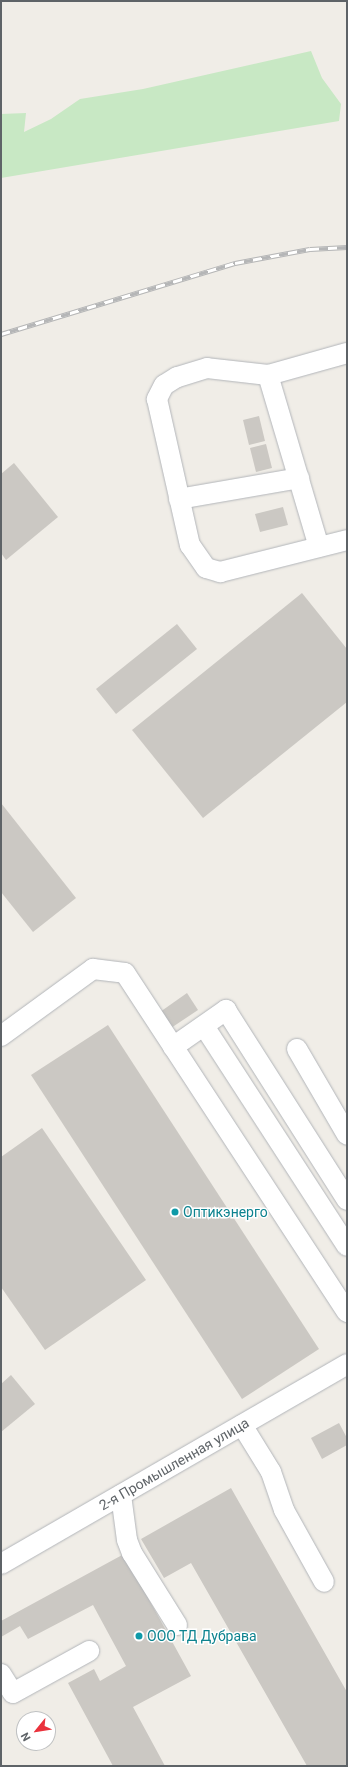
<!DOCTYPE html>
<html>
<head>
<meta charset="utf-8">
<style>
	body { margin:0 }
	#map { position:relative; width:348px; height:1767px; overflow:hidden; background:#f0ede7; font-family:Roboto,sans-serif }
	div>[style] { position:absolute }
	.green>* { inset:0; background:#c8e8c4 }
	.building>* { inset:0; background:#cbc8c3 }
	.roads { filter:drop-shadow(0 0 1px #b2b5b9) drop-shadow(0 0 1px #b2b5b9) }
	.minor>* { height:20px; margin:-10px; padding:0 10px; transform-origin:10px; border-radius:10px; background:#fff }
	.rail>* { height:4.5px; margin-top:-2.25px; transform-origin:0; background:repeating-linear-gradient(90deg,#fff 0 9px,#b5b6b7 0 18px); box-sizing:border-box; border-block:1px solid #b5b6b7 }
	.dots>* { width:11px; height:11px; translate:-50% -50%; box-sizing:border-box; border:2px solid #fff; border-radius:50% }
	span { translate:-50% -50%; white-space:nowrap; text-align:center; line-height:1.15; -webkit-text-stroke:3px #fff; paint-order:stroke }
	.culture-label { font-size:14px; color:#0d838f }
	.left { translate:0 -50%; text-align:left }
	.street-label { font-size:14px; color:#5e6367 }
	.frame { position:absolute; inset:0; border:2px solid #5e6367; pointer-events:none }
	.north { position:absolute; left:16px; top:1711px; width:40px; height:40px; box-sizing:border-box; background:#fff; border:1px solid #bfc1c2; border-radius:50%; rotate:240deg; font-size:11px; font-weight:700; line-height:16px; text-align:center; color:#5e6367 }
	.north::after { content:''; display:block; margin:auto; width:14px; height:18px; background:#ea333d; clip-path:polygon(50% 0,100% 100%,50% 72%,0 100%) }
</style>
</head>
<body>
<div id="map">
	<div class="green">
		<i style="clip-path:polygon(311px 51px,322px 78px,341px 104px,339px 121px,1px 178px,1px 114px,26px 113px,24px 132px,51px 119px,80px 99px,143px 89px)"></i>
	</div>
	<div class="building">
		<i style="clip-path:polygon(259px 416px,265px 441px,249px 445px,243px 420px)"></i>
		<i style="clip-path:polygon(266px 444px,272px 468px,256px 472px,250px 448px)"></i>
		<i style="clip-path:polygon(14px 463px,58px 517px,6px 560px,1px 553px,1px 474px)"></i>
		<i style="clip-path:polygon(283px 507px,288px 525px,260px 532px,255px 514px)"></i>
		<i style="clip-path:polygon(302px 593px,347px 649px,347px 702px,203px 818px,132px 730px)"></i>
		<i style="clip-path:polygon(177px 624px,197px 649px,116px 714px,96px 689px)"></i>
		<i style="clip-path:polygon(1px 803px,76px 898px,33px 932px,1px 892px)"></i>
		<i style="clip-path:polygon(187px 993px,198px 1010px,171px 1028px,160px 1012px)"></i>
		<i style="clip-path:polygon(108px 1025px,319px 1349px,242px 1399px,31px 1075px)"></i>
		<i style="clip-path:polygon(42px 1128px,146px 1280px,45px 1350px,1px 1287px,1px 1157px)"></i>
		<i style="clip-path:polygon(11px 1375px,35px 1404px,1px 1432px,1px 1384px)"></i>
		<i style="clip-path:polygon(339px 1423px,347px 1438px,347px 1445px,322px 1459px,311px 1438px)"></i>
		<i style="clip-path:polygon(231px 1488px,347px 1692px,347px 1766px,307px 1766px,191px 1563px,164px 1578px,141px 1539px)"></i>
		<i style="clip-path:polygon(124px 1554px,191px 1676px,133px 1707px,165px 1766px,113px 1766px,68px 1683px,94px 1669px,100px 1681px,126px 1666px,93px 1605px,28px 1639px,20px 1626px,1px 1637px,1px 1621px)"></i>
	</div>
	<div class="roads">
		<div class="minor">
			<i style="left:347px;top:353px;width:82px;rotate:164.4deg"></i>
			<i style="left:268px;top:375px;width:61px;rotate:-173.5deg"></i>
			<i style="left:207px;top:368px;width:31px;rotate:163deg"></i>
			<i style="left:177px;top:377px;width:15px;rotate:148deg"></i>
			<i style="left:164px;top:385px;width:16px;rotate:117deg"></i>
			<i style="left:157px;top:399px;width:150px;rotate:77.3deg"></i>
			<i style="left:190px;top:545px;width:28px;rotate:55deg"></i>
			<i style="left:206px;top:568px;width:15px;rotate:16deg"></i>
			<i style="left:220px;top:572px;width:131px;rotate:-14.1deg"></i>
			<i style="left:268px;top:375px;width:179px;rotate:73.5deg"></i>
			<i style="left:179px;top:499px;width:122px;rotate:-9.9deg"></i>
			<i style="left:204px;top:1026px;width:262px;rotate:57deg"></i>
			<i style="left:1px;top:1036px;width:114px;rotate:-36.1deg"></i>
			<i style="left:93px;top:969px;width:32px;rotate:7deg"></i>
			<i style="left:125px;top:973px;width:405px;rotate:56.8deg"></i>
			<i style="left:173px;top:1047px;width:65px;rotate:-34.9deg"></i>
			<i style="left:226px;top:1010px;width:225px;rotate:57.5deg"></i>
			<i style="left:297px;top:1049px;width:99px;rotate:59.8deg"></i>
			<i style="left:242px;top:1425px;width:55px;rotate:58.3deg"></i>
			<i style="left:271px;top:1472px;width:40px;rotate:71.1deg"></i>
			<i style="left:284px;top:1510px;width:82px;rotate:60.9deg"></i>
			<i style="left:121px;top:1495px;width:45px;rotate:82.4deg"></i>
			<i style="left:127px;top:1540px;width:14px;rotate:69deg"></i>
			<i style="left:132px;top:1553px;width:85px;rotate:58deg"></i>
			<i style="left:1px;top:1564px;width:400px;rotate:-30deg"></i>
			<i style="left:1px;top:1674px;width:22px;rotate:58deg"></i>
			<i style="left:13px;top:1693px;width:87px;rotate:-28.9deg"></i>
		</div>
	</div>
	<div class="rail">
		<i style="left:1px;top:334px;width:245px;rotate:-16.9deg"></i>
		<i style="left:235px;top:263px;width:76px;rotate:-10.6deg"></i>
		<i style="left:310px;top:249px;width:37px;rotate:-3deg"></i>
	</div>
	<div class="dots">
		<i style="left:175px;top:1212px;background:#0f9aa8"></i>
		<i style="left:139px;top:1636px;background:#0f9aa8"></i>
	</div>
	<div class="culture-label">
		<span class="left" style="left:183px;top:1212px">Оптикэнерго</span>
		<span class="left" style="left:147px;top:1636px">ООО ТД Дубрава</span>
	</div>
	<div class="street-label">
		<span style="left:174px;top:1464px;rotate:-30deg">2-я Промышленная улица</span>
	</div>
	<div class="frame"></div>
	<div class="north">N</div>
</div>
</body>
</html>
